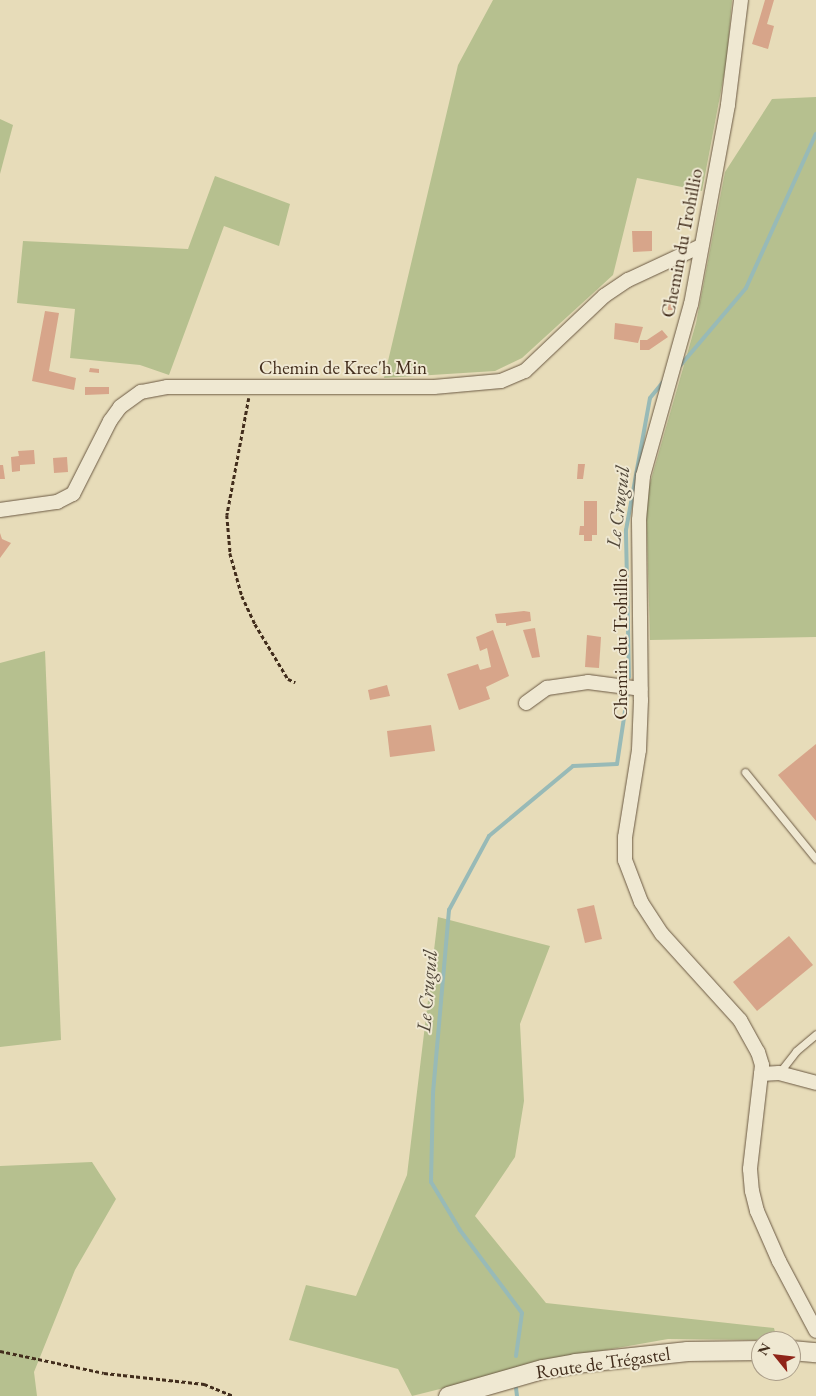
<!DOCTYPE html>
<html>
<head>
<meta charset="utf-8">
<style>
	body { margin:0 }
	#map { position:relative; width:816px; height:1396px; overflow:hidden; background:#e7dcb9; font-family:"EB Garamond",serif }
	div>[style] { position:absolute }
	.green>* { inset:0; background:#b6c08f }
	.stream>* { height:4px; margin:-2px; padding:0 2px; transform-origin:2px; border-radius:2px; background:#98bab7 }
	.building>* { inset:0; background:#d7a58a }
	.path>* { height:2.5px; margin-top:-1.25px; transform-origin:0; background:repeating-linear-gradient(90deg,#422d1c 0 4px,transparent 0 6.5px) }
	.roads { filter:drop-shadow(0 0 1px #6b5943) drop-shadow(0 0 1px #6b5943) }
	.lane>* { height:7px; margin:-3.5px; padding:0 3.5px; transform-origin:3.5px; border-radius:3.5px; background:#efe8d2 }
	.street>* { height:14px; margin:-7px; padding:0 7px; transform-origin:7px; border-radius:7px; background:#efe8d2 }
	.secondary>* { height:19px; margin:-9.5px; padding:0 9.5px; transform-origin:9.5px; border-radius:9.5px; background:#efe8d2 }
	span { translate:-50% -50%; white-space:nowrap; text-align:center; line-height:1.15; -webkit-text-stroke:4px #efe8d2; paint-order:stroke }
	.street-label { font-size:19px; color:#422d1c }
	.water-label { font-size:20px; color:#53493b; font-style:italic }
	.north { position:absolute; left:751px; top:1331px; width:50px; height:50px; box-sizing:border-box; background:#efe8d2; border:1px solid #aa9d89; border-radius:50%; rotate:299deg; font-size:14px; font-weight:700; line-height:20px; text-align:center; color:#422d1c }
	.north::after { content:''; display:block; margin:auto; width:18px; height:22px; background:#8f2418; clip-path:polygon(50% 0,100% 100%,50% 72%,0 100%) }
</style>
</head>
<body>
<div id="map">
	<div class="green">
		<i style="clip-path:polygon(493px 0,732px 0,727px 59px,702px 191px,637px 178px,613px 275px,522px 358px,495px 371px,384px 378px,458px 65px)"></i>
		<i style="clip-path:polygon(816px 97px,816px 637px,650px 640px,646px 497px,696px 323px,725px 172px,772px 99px)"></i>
		<i style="clip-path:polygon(0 119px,13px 125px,0 174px)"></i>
		<i style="clip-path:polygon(215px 176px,290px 204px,279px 246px,224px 226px,169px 375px,140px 365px,70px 358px,75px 309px,17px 303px,23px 241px,188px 249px)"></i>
		<i style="clip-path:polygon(45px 651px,61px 1040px,0 1047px,0 663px)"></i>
		<i style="clip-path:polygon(438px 917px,550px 946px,520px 1024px,524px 1101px,515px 1157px,475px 1216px,546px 1303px,774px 1328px,777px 1340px,668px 1339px,572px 1356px,412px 1396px,398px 1369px,289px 1340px,306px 1285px,356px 1296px,407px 1175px)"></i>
		<i style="clip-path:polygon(92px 1162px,116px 1199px,75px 1270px,34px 1372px,37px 1396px,0 1396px,0 1166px)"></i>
	</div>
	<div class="stream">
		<i style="left:679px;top:367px;width:104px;rotate:-49.7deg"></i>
		<i style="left:746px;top:288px;width:169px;rotate:-65.6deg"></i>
		<i style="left:629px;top:677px;width:147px;rotate:-91.2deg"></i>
		<i style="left:626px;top:530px;width:134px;rotate:-79.7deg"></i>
		<i style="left:650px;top:398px;width:22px;rotate:-51deg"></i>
		<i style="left:516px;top:1356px;width:43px;rotate:-82.1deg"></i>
		<i style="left:522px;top:1313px;width:104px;rotate:-126.8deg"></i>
		<i style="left:460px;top:1230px;width:56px;rotate:-121.1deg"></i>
		<i style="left:431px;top:1182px;width:89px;rotate:-88.7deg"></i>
		<i style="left:433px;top:1093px;width:184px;rotate:-85deg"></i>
		<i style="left:449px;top:910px;width:84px;rotate:-61.6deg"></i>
		<i style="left:489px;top:836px;width:109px;rotate:-39.8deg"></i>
		<i style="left:573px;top:766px;width:44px;rotate:-2.6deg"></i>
		<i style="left:617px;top:764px;width:74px;rotate:-81.4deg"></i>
		<i style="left:516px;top:1388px;width:8px;rotate:83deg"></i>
	</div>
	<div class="building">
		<i style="clip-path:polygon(765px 0,774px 0,767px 24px,774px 26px,768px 49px,752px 44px)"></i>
		<i style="clip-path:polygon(632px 231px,652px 231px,652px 251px,633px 252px)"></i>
		<i style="clip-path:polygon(668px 300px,674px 300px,674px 310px,668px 310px)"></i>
		<i style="clip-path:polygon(45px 311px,59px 313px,49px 371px,76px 378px,74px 390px,32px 381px)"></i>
		<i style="clip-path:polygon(615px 323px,643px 327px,638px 343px,614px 339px)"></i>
		<i style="clip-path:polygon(662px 330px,668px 337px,649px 350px,640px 350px,640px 340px,647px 340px)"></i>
		<i style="clip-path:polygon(90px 368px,99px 369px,99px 373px,89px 372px)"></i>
		<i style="clip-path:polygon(85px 387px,109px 387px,109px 394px,85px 395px)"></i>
		<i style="clip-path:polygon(34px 450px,35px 464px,20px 465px,20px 471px,12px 472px,11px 457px,19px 456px,18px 451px)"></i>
		<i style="clip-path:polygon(67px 457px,68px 472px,54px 473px,53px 458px)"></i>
		<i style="clip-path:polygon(578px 464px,585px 464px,583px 479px,577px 479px)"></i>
		<i style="clip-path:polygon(0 465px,3px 465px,5px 479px,0 479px)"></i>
		<i style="clip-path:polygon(584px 501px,597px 501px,597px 535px,592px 535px,592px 541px,584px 541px,584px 535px,579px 535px,580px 526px,584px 526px)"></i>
		<i style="clip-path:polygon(0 533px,2px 539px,11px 543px,0 558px)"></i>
		<i style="clip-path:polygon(524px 611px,530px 612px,531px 621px,506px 626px,506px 623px,497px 623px,495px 614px)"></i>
		<i style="clip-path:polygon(535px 628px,540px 657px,532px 658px,523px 630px)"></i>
		<i style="clip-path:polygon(493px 630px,509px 676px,486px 687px,490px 699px,459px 710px,447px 674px,478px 664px,480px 670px,491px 667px,487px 648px,480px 651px,476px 637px)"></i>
		<i style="clip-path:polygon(587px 635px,601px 637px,599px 668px,585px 667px)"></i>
		<i style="clip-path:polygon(387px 685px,390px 696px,370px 700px,368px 690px)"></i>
		<i style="clip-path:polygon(431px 725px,435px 751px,390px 757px,387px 731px)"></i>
		<i style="clip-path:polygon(816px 744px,816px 821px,778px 775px)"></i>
		<i style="clip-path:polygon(594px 905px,602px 939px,585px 943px,577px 909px)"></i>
		<i style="clip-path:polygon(789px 936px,813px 965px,757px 1011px,733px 982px)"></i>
	</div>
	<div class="path">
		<i style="left:249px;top:398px;width:119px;rotate:100.6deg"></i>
		<i style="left:227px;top:515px;width:38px;rotate:85deg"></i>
		<i style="left:230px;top:553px;width:45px;rotate:74.4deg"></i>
		<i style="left:242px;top:596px;width:31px;rotate:65deg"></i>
		<i style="left:255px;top:624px;width:64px;rotate:59deg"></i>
		<i style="left:288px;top:679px;width:8px;rotate:23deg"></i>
		<i style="left:0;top:1351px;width:106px;rotate:11.9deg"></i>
		<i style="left:104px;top:1373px;width:101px;rotate:6.3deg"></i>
		<i style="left:204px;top:1384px;width:31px;rotate:22deg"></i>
	</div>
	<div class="roads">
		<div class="lane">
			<i style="left:745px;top:772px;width:112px;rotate:50.8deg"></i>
			<i style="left:779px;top:1073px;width:28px;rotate:-52deg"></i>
			<i style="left:796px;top:1051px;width:26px;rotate:-40deg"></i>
		</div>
		<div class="street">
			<i style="left:741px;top:0;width:106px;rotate:97.1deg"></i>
			<i style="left:728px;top:105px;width:202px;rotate:100.5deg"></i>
			<i style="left:691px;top:304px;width:179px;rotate:105.6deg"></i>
			<i style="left:643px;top:476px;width:44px;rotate:95.2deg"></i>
			<i style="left:639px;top:520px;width:180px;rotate:89.4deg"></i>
			<i style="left:641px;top:700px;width:50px;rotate:92.3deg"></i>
			<i style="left:639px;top:750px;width:88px;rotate:99.1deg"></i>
			<i style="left:625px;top:837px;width:23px;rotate:90deg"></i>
			<i style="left:625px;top:860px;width:45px;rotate:69.1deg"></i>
			<i style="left:641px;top:902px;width:38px;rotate:57deg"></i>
			<i style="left:662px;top:934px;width:116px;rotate:47.8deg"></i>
			<i style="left:740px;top:1020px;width:37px;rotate:61deg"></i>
			<i style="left:758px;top:1052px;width:14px;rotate:73deg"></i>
			<i style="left:762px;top:1065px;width:105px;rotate:96.6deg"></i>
			<i style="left:750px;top:1169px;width:22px;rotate:85deg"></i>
			<i style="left:752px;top:1191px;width:21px;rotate:76deg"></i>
			<i style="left:757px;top:1211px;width:55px;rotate:66.3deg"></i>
			<i style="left:779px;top:1261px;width:79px;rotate:62.1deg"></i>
			<i style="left:0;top:510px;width:58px;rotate:-8deg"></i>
			<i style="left:57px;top:502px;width:18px;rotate:-27deg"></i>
			<i style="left:73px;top:494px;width:82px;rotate:-63.1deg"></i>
			<i style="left:110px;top:421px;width:17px;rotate:-54deg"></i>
			<i style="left:120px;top:407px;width:26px;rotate:-36deg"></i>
			<i style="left:141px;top:392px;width:26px;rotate:-11deg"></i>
			<i style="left:167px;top:387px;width:267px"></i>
			<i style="left:434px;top:387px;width:67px;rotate:-5.1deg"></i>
			<i style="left:501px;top:381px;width:26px;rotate:-23deg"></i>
			<i style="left:525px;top:371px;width:109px;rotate:-43.5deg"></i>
			<i style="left:604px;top:296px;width:29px;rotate:-34deg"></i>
			<i style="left:628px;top:280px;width:81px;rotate:-25deg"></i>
			<i style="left:526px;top:703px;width:26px;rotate:-36deg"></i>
			<i style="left:547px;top:688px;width:41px;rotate:-8.3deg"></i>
			<i style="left:588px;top:682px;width:53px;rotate:7.5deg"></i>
			<i style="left:761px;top:1074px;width:18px;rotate:-3deg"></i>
			<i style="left:779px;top:1073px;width:38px;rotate:15deg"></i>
		</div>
		<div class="secondary">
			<i style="left:791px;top:1350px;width:25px;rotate:5deg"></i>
			<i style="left:448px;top:1396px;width:98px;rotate:-16deg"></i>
			<i style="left:542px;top:1369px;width:34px;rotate:-10deg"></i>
			<i style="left:575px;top:1363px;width:113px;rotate:-6.1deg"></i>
			<i style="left:687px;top:1351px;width:74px;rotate:-0.8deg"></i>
		</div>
	</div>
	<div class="street-label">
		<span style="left:682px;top:243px;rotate:-79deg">Chemin du Trohillio</span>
		<span style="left:343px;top:368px">Chemin de Krec'h Min</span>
		<span style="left:621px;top:644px;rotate:-90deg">Chemin du Trohillio</span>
		<span style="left:603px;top:1363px;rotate:-8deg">Route de Trégastel</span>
	</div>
	<div class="water-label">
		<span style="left:618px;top:507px;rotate:-83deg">Le Cruguil</span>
		<span style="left:427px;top:991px;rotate:-85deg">Le Cruguil</span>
	</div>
	<div class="north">N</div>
</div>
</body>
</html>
